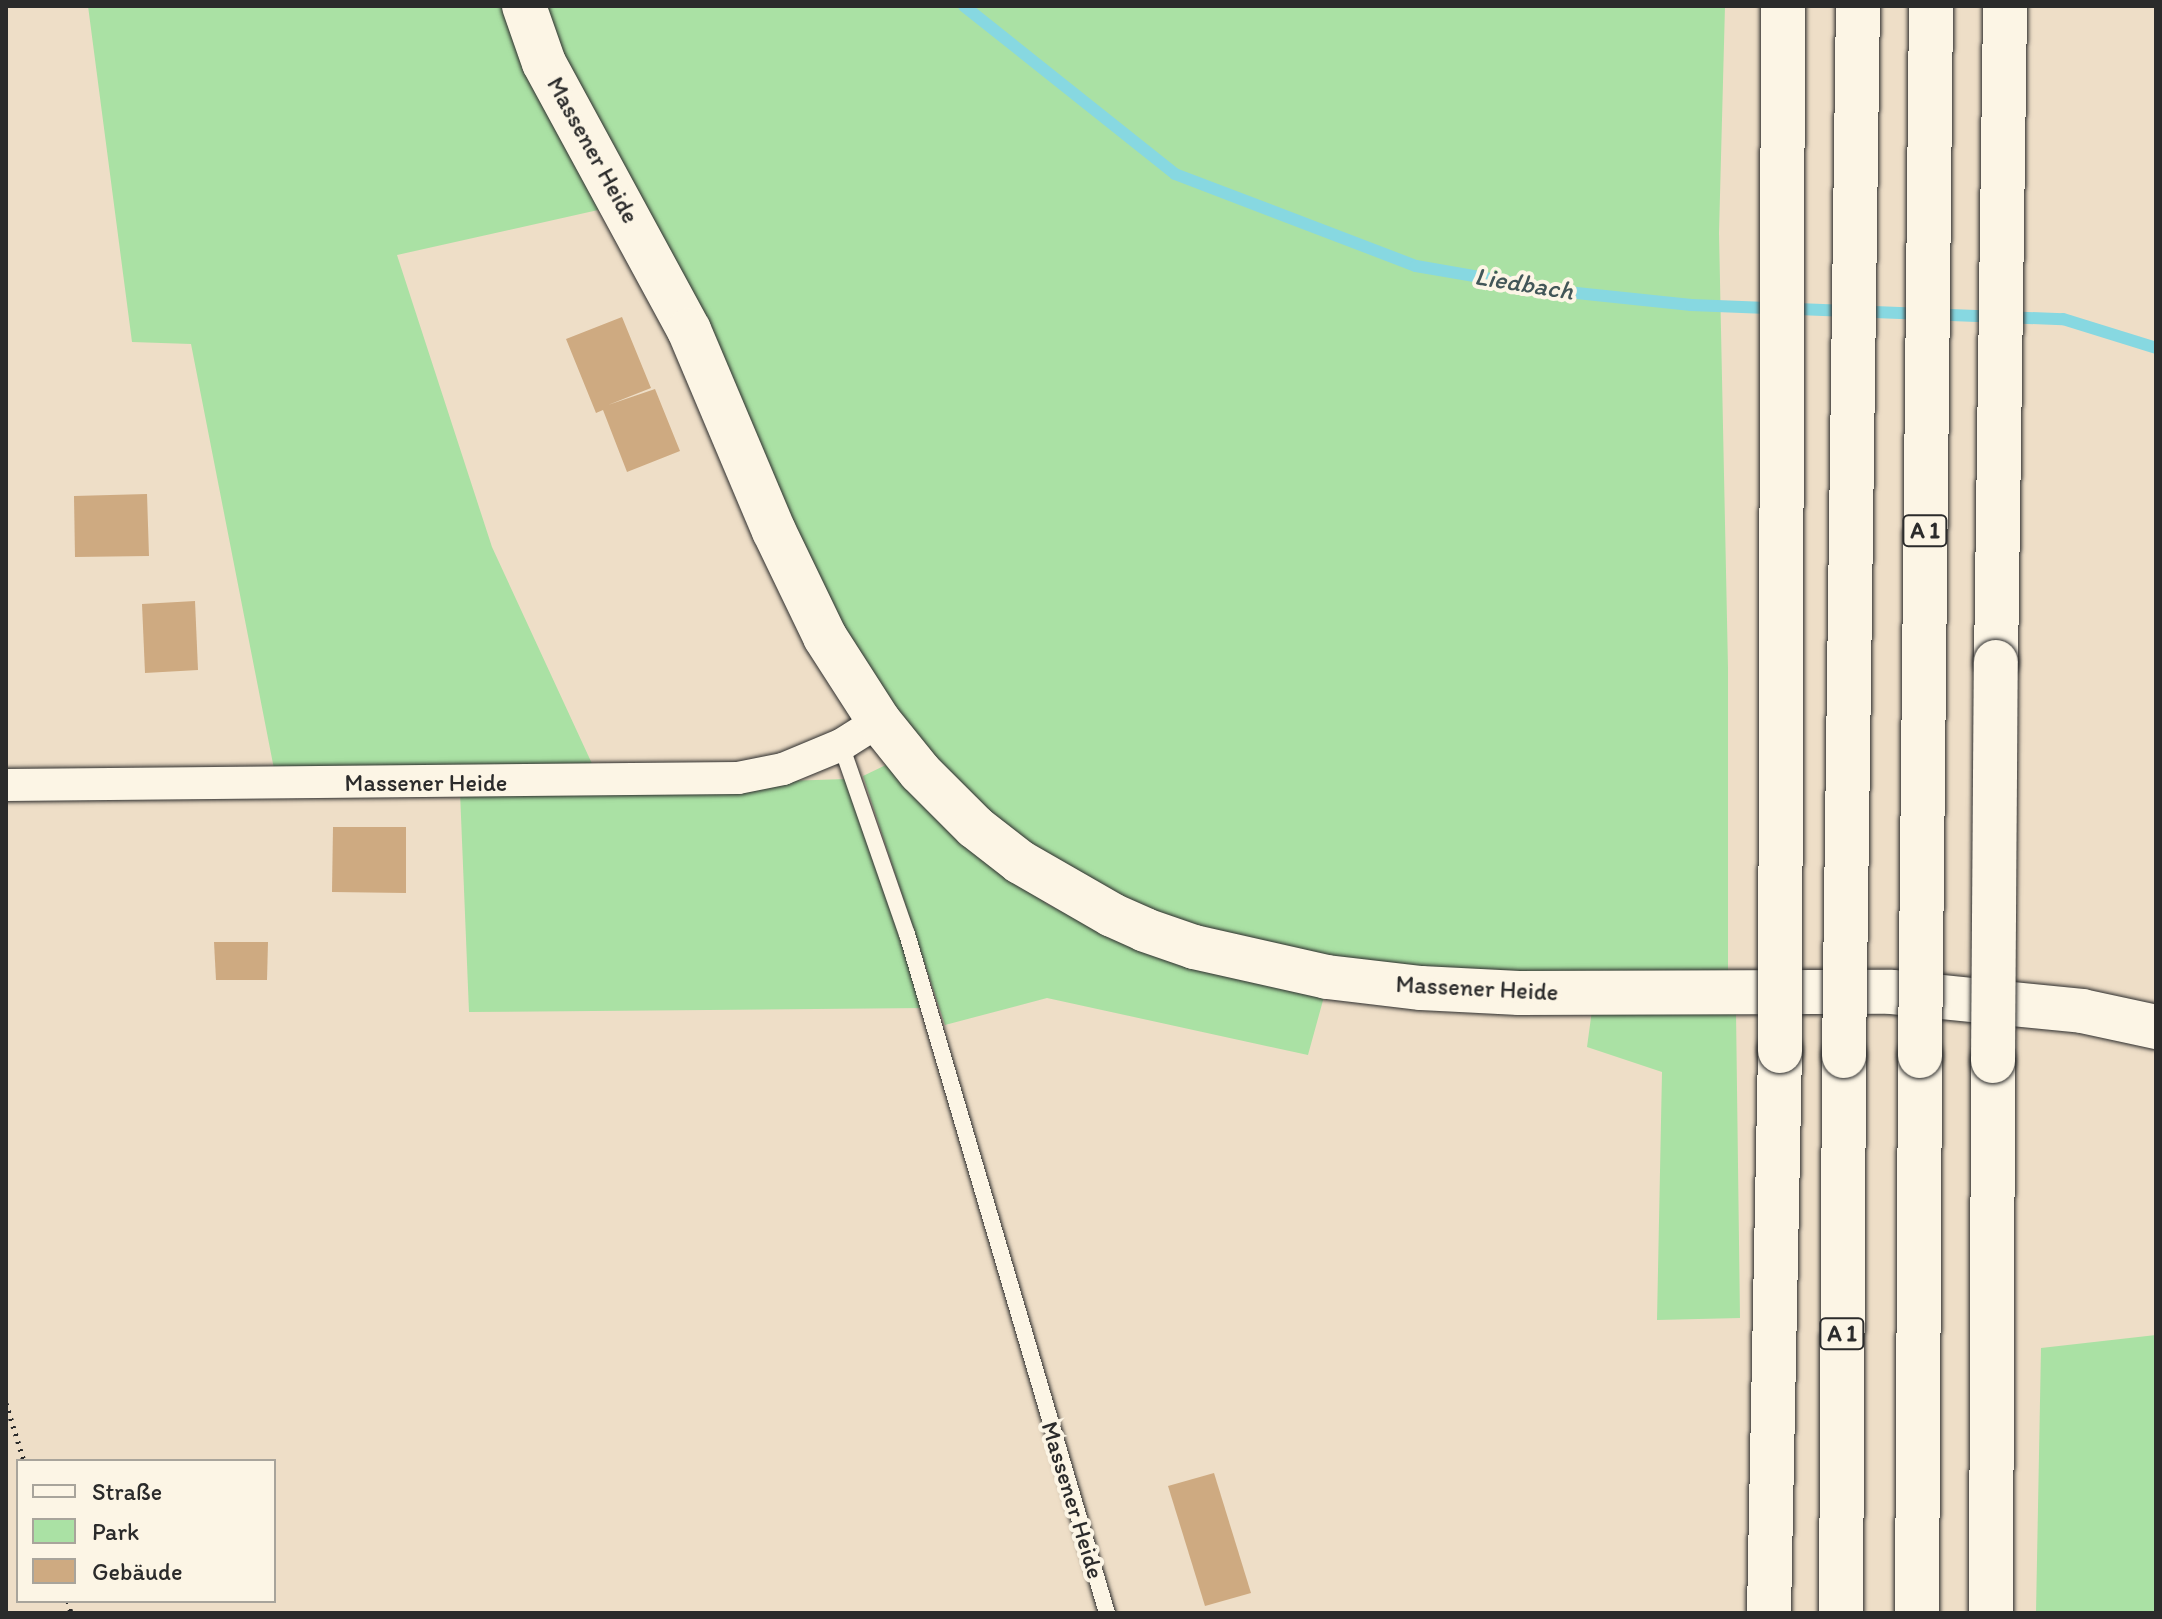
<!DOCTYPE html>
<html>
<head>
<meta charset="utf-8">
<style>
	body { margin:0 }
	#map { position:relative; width:2162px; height:1619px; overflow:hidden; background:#eedec7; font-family:Itim,sans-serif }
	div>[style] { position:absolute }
	.green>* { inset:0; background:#aae1a4 }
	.stream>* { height:12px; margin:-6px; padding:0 6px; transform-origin:6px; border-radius:6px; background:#87d8e1 }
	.building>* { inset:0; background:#ceaa81 }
	.path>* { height:5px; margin-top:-2.5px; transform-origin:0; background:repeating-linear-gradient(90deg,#2b2b2b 0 2px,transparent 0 8px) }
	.roads { filter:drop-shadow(0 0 2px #2b2b2b) drop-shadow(0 0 2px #2b2b2b) }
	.lane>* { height:16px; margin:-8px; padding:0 8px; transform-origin:8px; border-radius:8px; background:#fcf5e5 }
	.street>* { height:32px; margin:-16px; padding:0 16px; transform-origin:16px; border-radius:16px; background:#fcf5e5 }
	.secondary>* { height:44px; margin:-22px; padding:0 22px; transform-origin:22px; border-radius:22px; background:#fcf5e5 }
	.highway>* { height:44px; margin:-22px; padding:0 22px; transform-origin:22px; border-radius:22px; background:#fcf5e5 }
	.bridges { filter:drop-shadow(0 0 2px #2b2b2b) drop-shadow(0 0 2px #2b2b2b) }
	.highway-bridge>* { height:44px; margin:-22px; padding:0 22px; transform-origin:22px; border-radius:22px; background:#fcf5e5 }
	span { translate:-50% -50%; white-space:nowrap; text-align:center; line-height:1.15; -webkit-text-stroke:8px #fcf5e5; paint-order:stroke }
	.shield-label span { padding:2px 6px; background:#fcf5e5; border:2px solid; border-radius:6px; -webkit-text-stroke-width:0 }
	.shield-label { font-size:22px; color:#2b2b2b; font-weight:700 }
	.street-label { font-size:24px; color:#2b2b2b }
	.water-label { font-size:26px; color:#425658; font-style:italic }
	.frame { position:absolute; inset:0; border:8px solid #2b2b2b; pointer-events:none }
	.legend { position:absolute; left:16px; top:1459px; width:260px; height:144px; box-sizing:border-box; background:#fcf5e5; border:2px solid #a8a49b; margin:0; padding:10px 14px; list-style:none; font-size:24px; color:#2b2b2b }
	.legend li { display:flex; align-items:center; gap:16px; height:40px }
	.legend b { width:40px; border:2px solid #a8a49b }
</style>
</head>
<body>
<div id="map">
	<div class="green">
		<i style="clip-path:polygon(88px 6px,508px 6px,607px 208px,397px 255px,492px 547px,594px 768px,275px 774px,191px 344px,132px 342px)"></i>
		<i style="clip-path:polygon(538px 6px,1725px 6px,1719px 233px,1728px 668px,1728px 978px,1519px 975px,1328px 960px,1199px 930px,1067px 872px,987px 813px,920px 744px,842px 631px)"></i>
		<i style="clip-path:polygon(890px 763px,966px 841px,1047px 904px,1118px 939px,1325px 993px,1308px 1055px,1047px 998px,945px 1025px,863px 776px)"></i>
		<i style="clip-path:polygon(846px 779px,925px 1008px,469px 1012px,460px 792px)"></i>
		<i style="clip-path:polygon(1592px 1010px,1736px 1011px,1740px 1318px,1657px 1320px,1662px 1072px,1587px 1047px)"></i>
		<i style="clip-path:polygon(2156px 1335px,2156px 1613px,2036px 1613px,2041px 1348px)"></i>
	</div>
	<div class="stream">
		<i style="left:964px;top:6px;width:270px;rotate:38.5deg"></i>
		<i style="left:1175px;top:174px;width:258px;rotate:20.9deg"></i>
		<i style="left:1416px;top:266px;width:153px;rotate:9.8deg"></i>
		<i style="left:1567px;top:292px;width:125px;rotate:6deg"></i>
		<i style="left:1691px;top:305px;width:372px;rotate:2.2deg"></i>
		<i style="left:2063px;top:319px;width:97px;rotate:17.3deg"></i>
	</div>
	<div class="building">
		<i style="clip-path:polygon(622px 317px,651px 388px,608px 405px,655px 389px,680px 451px,627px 472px,603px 410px,596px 413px,566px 339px)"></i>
		<i style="clip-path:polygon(147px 494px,149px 556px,75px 557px,74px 496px)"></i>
		<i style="clip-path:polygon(195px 601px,198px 670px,145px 673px,142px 604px)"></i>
		<i style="clip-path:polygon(333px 827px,406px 827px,406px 893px,332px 892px)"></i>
		<i style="clip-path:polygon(214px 942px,268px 942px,267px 980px,216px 980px)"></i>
		<i style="clip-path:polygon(1214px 1473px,1251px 1593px,1205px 1606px,1168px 1486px)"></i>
	</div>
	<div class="path">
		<i style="left:6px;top:1403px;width:61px;rotate:72.8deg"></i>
		<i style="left:68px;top:1601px;width:12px;rotate:76deg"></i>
	</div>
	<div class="roads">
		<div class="lane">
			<i style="left:841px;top:745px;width:200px;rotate:70.8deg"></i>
			<i style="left:907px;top:934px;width:708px;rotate:73.59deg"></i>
		</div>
		<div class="street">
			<i style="left:6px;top:785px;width:732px;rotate:-0.55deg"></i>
			<i style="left:738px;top:778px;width:46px;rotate:-11.3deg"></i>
			<i style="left:783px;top:769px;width:63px;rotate:-22.5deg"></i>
			<i style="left:841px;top:745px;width:45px;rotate:-32.3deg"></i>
		</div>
		<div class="secondary">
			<i style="left:524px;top:6px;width:60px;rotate:70.7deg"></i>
			<i style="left:544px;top:63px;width:304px;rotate:61.5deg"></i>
			<i style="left:689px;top:330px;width:218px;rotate:67.1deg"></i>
			<i style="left:774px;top:531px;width:118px;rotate:64.3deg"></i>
			<i style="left:825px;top:637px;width:100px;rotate:57.3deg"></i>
			<i style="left:879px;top:721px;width:65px;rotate:51.2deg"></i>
			<i style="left:920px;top:772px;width:78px;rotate:45deg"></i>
			<i style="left:975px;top:827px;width:57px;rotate:37.9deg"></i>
			<i style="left:1020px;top:862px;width:106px;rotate:29.9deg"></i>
			<i style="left:1112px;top:915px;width:36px;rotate:24deg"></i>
			<i style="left:1145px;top:930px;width:52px;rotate:19.1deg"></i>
			<i style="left:1194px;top:947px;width:136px;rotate:12.7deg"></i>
			<i style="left:1327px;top:977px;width:95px;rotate:6.7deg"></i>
			<i style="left:1421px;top:988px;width:98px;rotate:2.9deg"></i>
			<i style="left:1519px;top:993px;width:373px;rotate:-0.2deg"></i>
			<i style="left:1892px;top:992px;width:191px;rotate:5.7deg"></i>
			<i style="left:2082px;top:1011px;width:76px;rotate:12.2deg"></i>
		</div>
		<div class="highway">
			<i style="left:1996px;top:662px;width:656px;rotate:-89.21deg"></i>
			<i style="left:1769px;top:1613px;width:562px;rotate:-88.88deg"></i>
			<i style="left:1841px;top:1613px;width:557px;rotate:-89.69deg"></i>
			<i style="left:1917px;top:1613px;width:557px;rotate:-89.69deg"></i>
			<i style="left:1991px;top:1613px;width:552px;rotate:-89.79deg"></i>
		</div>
	</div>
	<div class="bridges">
		<div class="highway-bridge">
			<i style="left:1780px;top:1051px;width:1045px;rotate:-89.84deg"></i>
			<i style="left:1844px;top:1056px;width:1050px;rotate:-89.24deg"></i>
			<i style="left:1920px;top:1056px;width:1050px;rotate:-89.4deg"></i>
			<i style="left:1993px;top:1061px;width:399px;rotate:-89.6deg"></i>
		</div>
	</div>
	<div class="shield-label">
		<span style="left:1925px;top:531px">A 1</span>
		<span style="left:1842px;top:1334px">A 1</span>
	</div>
	<div class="street-label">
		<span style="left:593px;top:150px;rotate:61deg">Massener Heide</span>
		<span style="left:426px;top:783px">Massener Heide</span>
		<span style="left:1477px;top:988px;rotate:3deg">Massener Heide</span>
		<span style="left:1073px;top:1500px;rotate:73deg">Massener Heide</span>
	</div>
	<div class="water-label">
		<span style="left:1524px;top:284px;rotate:9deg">Liedbach</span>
	</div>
	<div class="frame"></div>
	<ul class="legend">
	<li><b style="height:10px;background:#fcf5e5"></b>Straße</li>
	<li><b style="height:22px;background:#aae1a4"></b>Park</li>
	<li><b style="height:22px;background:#ceaa81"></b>Gebäude</li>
	</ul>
</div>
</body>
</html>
